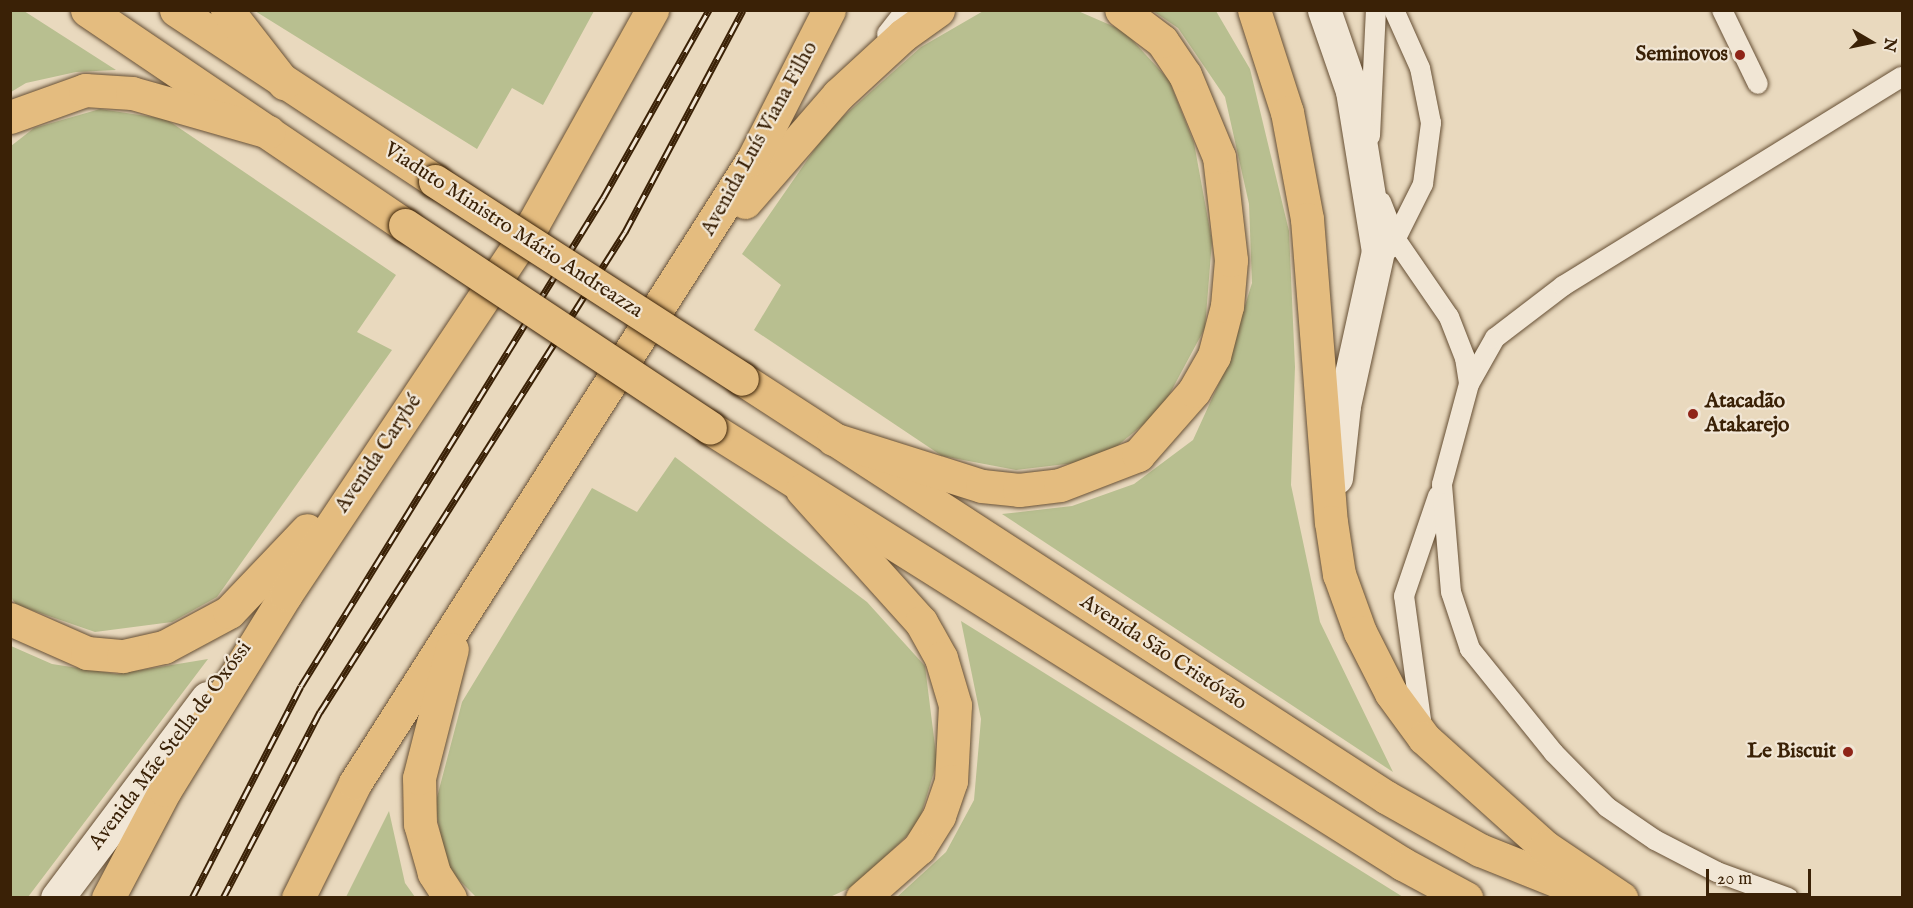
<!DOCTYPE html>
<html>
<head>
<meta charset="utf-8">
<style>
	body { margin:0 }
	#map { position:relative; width:1913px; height:908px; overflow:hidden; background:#e9d9be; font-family:"IM FELL English",serif }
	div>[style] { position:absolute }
	.green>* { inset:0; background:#b8bf90 }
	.roads { filter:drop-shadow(0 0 2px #664f34) drop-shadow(0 0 2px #664f34) }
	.lane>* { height:20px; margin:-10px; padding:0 10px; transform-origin:10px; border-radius:10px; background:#f1e6d5 }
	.secondary>* { height:33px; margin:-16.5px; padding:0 16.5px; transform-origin:16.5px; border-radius:16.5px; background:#f1e6d5 }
	.primary>* { height:33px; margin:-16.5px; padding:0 16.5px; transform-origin:16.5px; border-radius:16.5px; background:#e4bc7f }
	.highway>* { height:33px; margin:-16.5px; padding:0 16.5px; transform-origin:16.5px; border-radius:16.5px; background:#e4bc7f }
	.rail>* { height:7px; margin-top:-3.5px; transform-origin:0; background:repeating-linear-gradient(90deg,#f1e6d5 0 14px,#3a2106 0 28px); box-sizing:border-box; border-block:2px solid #3a2106 }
	.bridges { filter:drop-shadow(0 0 2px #3a2106) drop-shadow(0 0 2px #3a2106) }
	.primary-bridge>* { height:33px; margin:-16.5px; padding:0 16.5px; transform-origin:16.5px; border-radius:16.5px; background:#e4bc7f }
	.dots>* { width:16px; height:16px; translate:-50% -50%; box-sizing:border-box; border:3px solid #f1e6d5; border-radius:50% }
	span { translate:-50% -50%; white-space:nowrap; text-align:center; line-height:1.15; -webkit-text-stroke:4.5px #f1e6d5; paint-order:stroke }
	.poi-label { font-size:21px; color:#3a2106; font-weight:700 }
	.right { translate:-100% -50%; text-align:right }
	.left { translate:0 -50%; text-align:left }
	.street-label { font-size:21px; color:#3a2106 }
	.frame { position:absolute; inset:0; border:12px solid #3a2106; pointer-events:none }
	.north { position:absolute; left:1841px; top:12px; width:60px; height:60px; -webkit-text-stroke:4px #f1e6d5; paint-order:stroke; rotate:99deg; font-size:16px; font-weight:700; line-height:24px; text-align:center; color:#3a2106 }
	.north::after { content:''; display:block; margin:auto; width:21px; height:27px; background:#3a2106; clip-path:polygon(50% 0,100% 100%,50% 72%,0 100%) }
	.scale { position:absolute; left:1706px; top:869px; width:105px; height:27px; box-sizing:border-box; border:3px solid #3a2106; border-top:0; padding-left:8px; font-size:18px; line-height:21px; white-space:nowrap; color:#3a2106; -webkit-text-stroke:4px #f1e6d5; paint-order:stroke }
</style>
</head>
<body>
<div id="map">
	<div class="green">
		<i style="clip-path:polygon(11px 10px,24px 11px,116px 70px,76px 72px,26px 83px,11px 92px)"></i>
		<i style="clip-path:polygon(985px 10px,1078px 11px,1124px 31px,1169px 80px,1194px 143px,1212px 241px,1205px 328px,1161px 410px,1100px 460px,1016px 470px,942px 456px,754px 330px,781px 285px,742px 254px,828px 130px,921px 47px)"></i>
		<i style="clip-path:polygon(255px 11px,594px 11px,543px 105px,512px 88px,477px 149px)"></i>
		<i style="clip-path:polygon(1153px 11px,1216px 11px,1250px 69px,1289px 231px,1295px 367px,1291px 485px,1320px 622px,1393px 772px,1002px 514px,1072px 506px,1134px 484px,1193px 440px,1225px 370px,1252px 283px,1249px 204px,1225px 97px,1178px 28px)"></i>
		<i style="clip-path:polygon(100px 109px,166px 119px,396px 275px,357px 332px,392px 350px,217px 597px,172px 622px,95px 632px,17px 605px,11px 598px,11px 146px,34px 128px)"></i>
		<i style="clip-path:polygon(675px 457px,867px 602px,925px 666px,937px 762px,918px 825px,856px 885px,830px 897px,476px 897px,447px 868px,435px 805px,462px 702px,592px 488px,637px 512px)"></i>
		<i style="clip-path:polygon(961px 621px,1403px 897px,897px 897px,946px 852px,974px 800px,981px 719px)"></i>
		<i style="clip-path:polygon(11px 646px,52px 664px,117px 674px,208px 659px,28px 897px,11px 897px)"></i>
		<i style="clip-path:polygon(389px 811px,405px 883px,415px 897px,346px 897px)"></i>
	</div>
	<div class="roads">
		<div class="lane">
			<i style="left:1722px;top:10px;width:82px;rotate:64.1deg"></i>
			<i style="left:887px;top:34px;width:31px;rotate:-52deg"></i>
			<i style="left:1370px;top:136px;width:126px;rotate:-87.3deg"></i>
			<i style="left:1381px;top:202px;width:41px;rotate:68.5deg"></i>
			<i style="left:1396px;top:240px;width:93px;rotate:55.5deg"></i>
			<i style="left:1449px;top:317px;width:44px;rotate:68.7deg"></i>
			<i style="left:1465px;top:358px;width:26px;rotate:81deg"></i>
			<i style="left:1391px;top:248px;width:72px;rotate:-63.4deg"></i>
			<i style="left:1423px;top:184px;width:62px;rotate:-82.5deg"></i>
			<i style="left:1431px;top:123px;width:56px;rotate:-101.3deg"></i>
			<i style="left:1420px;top:68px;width:64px;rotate:-114.1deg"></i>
			<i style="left:1422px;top:727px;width:132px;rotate:-97.8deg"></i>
			<i style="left:1404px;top:596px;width:106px;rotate:-71.2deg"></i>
			<i style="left:1788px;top:898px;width:76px;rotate:-159.9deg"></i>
			<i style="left:1717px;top:872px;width:70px;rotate:-152.7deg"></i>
			<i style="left:1655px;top:840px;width:58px;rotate:-145.5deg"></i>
			<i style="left:1607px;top:807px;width:76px;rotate:-134.5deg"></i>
			<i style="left:1554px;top:753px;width:134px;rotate:-128.9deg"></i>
			<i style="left:1470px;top:649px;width:60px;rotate:-108.4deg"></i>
			<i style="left:1451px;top:592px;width:108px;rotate:-94.8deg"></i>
			<i style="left:1442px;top:484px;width:104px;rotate:-74.9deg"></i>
			<i style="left:1469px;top:384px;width:53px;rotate:-60.5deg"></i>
			<i style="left:1495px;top:338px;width:86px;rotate:-37.4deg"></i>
			<i style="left:1563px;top:286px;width:398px;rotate:-31.7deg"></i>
		</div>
		<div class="secondary">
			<i style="left:1324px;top:10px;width:86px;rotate:70.9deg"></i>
			<i style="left:1352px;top:91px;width:162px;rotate:80.8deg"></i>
			<i style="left:1378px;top:251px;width:159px;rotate:102.4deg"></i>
			<i style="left:1344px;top:406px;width:72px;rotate:96.3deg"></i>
			<i style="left:57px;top:898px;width:250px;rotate:-53.1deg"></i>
		</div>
		<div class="primary">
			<i style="left:87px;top:10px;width:384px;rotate:34.1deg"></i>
			<i style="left:176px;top:10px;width:310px;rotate:33.4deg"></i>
			<i style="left:742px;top:379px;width:768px;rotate:32.99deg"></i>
			<i style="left:1386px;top:797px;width:108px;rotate:29.4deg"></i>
			<i style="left:1480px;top:850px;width:129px;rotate:21.8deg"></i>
			<i style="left:710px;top:428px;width:819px;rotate:32.18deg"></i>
			<i style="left:1403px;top:864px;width:72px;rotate:28.4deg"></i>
		</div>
		<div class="highway">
			<i style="left:227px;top:10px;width:93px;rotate:52deg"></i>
			<i style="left:1254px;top:10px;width:107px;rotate:72.1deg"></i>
			<i style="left:1287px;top:112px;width:109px;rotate:79.4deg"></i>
			<i style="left:1307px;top:219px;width:304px;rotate:85.5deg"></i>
			<i style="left:1331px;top:522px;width:53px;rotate:81.3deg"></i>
			<i style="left:1339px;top:574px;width:62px;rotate:70.1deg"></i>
			<i style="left:1360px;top:632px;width:68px;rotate:63.1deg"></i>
			<i style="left:1391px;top:693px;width:56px;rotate:53.7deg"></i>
			<i style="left:1424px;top:738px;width:163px;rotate:42deg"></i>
			<i style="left:1545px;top:847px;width:92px;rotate:33.9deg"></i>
			<i style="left:10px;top:117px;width:80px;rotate:-19.8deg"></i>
			<i style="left:85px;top:90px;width:47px;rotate:3.7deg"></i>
			<i style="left:132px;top:93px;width:142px;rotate:15.9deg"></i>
			<i style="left:745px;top:202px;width:142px;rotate:-49deg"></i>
			<i style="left:838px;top:95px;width:88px;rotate:-42.7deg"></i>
			<i style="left:903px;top:35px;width:43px;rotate:-35.5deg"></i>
			<i style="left:833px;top:439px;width:156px;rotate:17.5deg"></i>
			<i style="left:982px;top:486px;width:37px;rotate:6deg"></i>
			<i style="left:1019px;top:490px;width:41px;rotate:-7deg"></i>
			<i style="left:1060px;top:485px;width:84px;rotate:-21deg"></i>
			<i style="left:1138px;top:455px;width:85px;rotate:-48.8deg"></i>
			<i style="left:1194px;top:391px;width:40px;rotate:-60.3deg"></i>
			<i style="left:1214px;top:356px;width:52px;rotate:-75.4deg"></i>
			<i style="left:1227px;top:306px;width:46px;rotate:-85deg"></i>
			<i style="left:1231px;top:260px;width:104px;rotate:-96.6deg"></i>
			<i style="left:1219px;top:157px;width:89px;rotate:-112.5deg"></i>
			<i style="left:1185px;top:75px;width:41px;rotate:-124.1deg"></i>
			<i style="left:1162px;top:41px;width:51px;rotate:-142.9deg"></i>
			<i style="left:802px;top:490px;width:178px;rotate:48deg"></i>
			<i style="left:921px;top:622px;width:41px;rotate:60.9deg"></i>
			<i style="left:941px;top:658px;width:49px;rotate:73.4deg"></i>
			<i style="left:955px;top:705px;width:76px;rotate:93deg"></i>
			<i style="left:951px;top:781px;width:37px;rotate:109deg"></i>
			<i style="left:939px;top:816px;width:38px;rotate:122deg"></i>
			<i style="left:919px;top:848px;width:76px;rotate:138.7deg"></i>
			<i style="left:10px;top:619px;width:84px;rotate:23.8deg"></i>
			<i style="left:87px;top:653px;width:36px;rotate:5deg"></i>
			<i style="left:123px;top:656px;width:42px;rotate:-12.4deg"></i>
			<i style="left:164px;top:647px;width:74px;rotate:-28.3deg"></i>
			<i style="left:229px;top:612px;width:113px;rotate:-46.4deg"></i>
			<i style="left:108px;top:898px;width:122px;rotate:-62.2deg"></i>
			<i style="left:165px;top:790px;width:230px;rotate:-58.3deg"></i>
			<i style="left:286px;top:594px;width:445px;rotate:-56.3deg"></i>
			<i style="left:533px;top:224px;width:245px;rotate:-60.9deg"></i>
			<i style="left:298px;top:898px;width:128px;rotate:-63.6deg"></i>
			<i style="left:355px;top:783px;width:740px;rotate:-57.47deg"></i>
			<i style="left:753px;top:159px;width:167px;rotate:-63deg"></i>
			<i style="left:450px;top:898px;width:30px;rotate:-123deg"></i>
			<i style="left:434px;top:873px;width:51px;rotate:-105.9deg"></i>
			<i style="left:420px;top:824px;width:46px;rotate:-91.2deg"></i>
			<i style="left:419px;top:778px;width:133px;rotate:-75.7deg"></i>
		</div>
	</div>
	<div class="rail">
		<i style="left:192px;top:898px;width:238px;rotate:-62.8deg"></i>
		<i style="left:301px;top:686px;width:574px;rotate:-58.25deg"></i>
		<i style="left:603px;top:198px;width:216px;rotate:-60.6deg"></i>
		<i style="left:223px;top:898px;width:210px;rotate:-62.5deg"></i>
		<i style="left:320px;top:712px;width:569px;rotate:-57.57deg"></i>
		<i style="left:625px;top:232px;width:251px;rotate:-62deg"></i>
	</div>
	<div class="bridges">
		<div class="primary-bridge">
			<i style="left:435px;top:181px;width:365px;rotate:32.8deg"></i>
			<i style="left:405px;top:225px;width:366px;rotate:33.6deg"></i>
		</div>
	</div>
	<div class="dots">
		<i style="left:1740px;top:55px;background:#8f2418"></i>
		<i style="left:1693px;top:414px;background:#8f2418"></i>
		<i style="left:1848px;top:752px;background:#8f2418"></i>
	</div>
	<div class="poi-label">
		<span class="right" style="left:1728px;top:55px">Seminovos</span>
		<span class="left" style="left:1705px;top:414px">Atacadão<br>Atakarejo</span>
		<span class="right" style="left:1836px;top:752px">Le Biscuit</span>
	</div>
	<div class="street-label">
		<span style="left:760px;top:139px;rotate:-61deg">Avenida Luís Viana Filho</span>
		<span style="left:513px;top:231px;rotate:33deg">Viaduto Ministro Mário Andreazza</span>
		<span style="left:379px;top:454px;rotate:-56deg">Avenida Carybé</span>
		<span style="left:1163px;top:653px;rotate:33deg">Avenida São Cristóvão</span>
		<span style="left:171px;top:746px;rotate:-53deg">Avenida Mãe Stella de Oxóssi</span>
	</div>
	<div class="frame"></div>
	<div class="north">N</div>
	<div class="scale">20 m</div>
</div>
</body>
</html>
